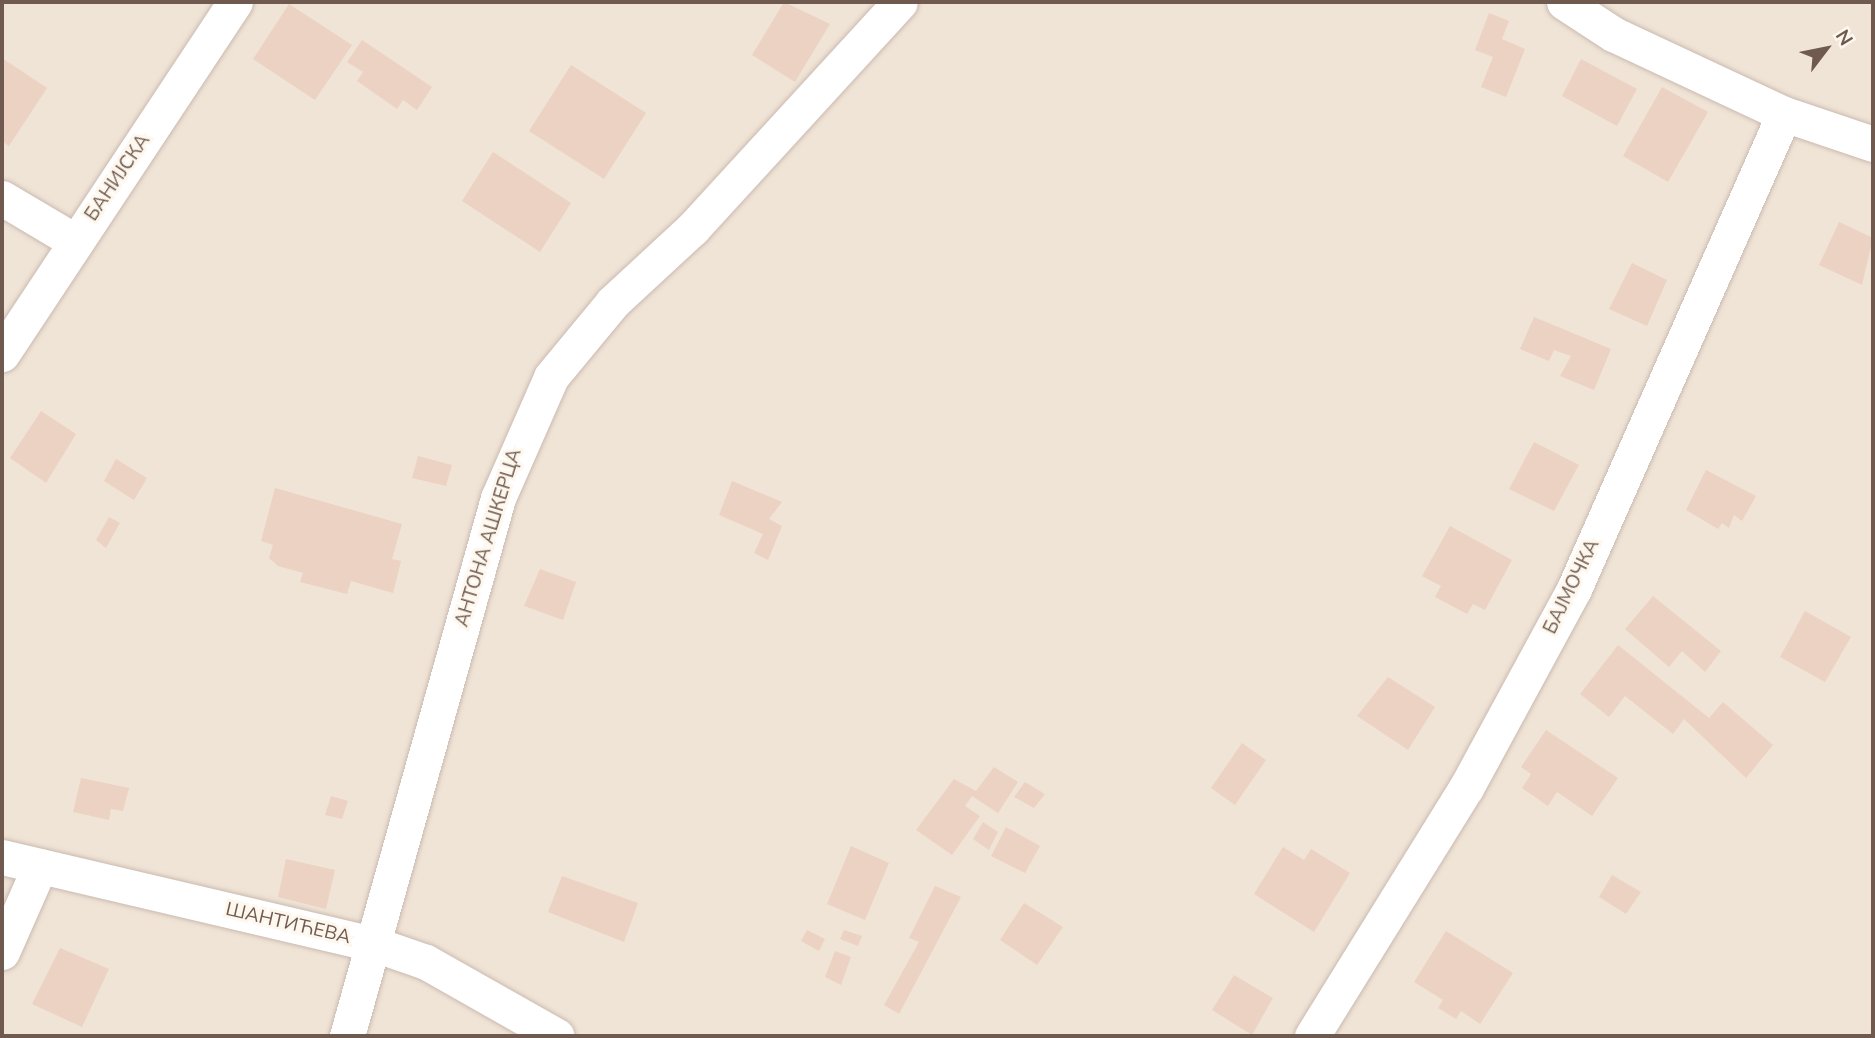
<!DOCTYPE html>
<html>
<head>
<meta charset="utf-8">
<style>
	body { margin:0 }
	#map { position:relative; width:1875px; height:1038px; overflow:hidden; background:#faf2e7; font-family:"Nunito Sans",sans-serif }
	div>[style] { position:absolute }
	.residential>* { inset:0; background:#f0e4d7 }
	.building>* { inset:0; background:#ecd2c2 }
	.roads { filter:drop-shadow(0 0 2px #cabaaf) drop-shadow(0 0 2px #cabaaf) }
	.street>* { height:35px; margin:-17.5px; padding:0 17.5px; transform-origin:17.5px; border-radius:17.5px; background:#fff }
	span { translate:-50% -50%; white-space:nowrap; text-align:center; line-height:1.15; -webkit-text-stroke:6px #fdf7ed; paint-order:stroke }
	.street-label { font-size:19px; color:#705a4f }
	.frame { position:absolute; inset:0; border:4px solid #705a4f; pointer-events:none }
	.north { position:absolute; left:1791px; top:14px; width:70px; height:70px; -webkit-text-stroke:5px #fdf7ed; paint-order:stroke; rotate:58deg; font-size:19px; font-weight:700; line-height:28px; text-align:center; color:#705a4f }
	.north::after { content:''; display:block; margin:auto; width:24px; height:32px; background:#705a4f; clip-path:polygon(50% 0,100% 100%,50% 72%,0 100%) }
</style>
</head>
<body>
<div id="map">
	<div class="residential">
		<i style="clip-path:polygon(2px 2px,1873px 2px,1873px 1036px,2px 1036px)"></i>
	</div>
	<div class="building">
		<i style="clip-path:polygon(784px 2px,830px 24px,795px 82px,752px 55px)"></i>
		<i style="clip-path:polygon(289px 4px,352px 45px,315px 100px,253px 59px)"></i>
		<i style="clip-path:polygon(1489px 13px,1509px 21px,1502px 39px,1525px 49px,1506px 97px,1481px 87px,1493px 57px,1475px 50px)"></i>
		<i style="clip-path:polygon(362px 40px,432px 87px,417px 110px,403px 100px,397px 109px,357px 81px,363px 72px,347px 62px)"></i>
		<i style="clip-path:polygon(2px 58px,47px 88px,9px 146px,2px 141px)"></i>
		<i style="clip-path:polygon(1581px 59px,1637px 89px,1617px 126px,1562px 96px)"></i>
		<i style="clip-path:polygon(571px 65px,646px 113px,604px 179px,529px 131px)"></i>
		<i style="clip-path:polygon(1662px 87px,1708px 112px,1668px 182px,1623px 156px)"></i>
		<i style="clip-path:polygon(493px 152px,571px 203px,540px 252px,462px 201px)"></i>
		<i style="clip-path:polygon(1839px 222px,1873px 238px,1862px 285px,1819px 265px)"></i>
		<i style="clip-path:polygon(1632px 263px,1667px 280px,1647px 326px,1609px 309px)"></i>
		<i style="clip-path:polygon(1534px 317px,1611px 349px,1594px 390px,1560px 376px,1571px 356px,1554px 350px,1549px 361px,1520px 349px)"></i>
		<i style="clip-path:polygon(41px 411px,76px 434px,46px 483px,10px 458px)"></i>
		<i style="clip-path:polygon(1534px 442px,1579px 465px,1554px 511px,1509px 489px)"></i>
		<i style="clip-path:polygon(418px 456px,452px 465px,446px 486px,412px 478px)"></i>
		<i style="clip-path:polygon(116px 459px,147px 478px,134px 500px,104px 481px)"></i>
		<i style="clip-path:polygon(1706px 470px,1756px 496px,1742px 521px,1734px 515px,1729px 528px,1722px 523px,1718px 529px,1686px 510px)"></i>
		<i style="clip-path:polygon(732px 481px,782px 502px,769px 519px,782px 526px,768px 560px,754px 553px,763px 534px,719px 515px)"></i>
		<i style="clip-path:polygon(275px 488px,402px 524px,392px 559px,401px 561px,393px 593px,351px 581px,347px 594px,300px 582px,303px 573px,278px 566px,269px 558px,273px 545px,261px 541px)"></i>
		<i style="clip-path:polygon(109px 517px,120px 523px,106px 548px,96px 540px)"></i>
		<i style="clip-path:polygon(1450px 526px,1512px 560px,1485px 610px,1473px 604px,1467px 614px,1435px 597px,1441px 586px,1422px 576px)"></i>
		<i style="clip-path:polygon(540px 569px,576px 582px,563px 620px,524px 606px)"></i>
		<i style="clip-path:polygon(1653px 596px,1721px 651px,1705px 672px,1682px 651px,1669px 667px,1625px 629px)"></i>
		<i style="clip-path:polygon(1805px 611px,1851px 637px,1825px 682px,1780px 657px)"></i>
		<i style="clip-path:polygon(1618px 645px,1709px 718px,1723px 702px,1773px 745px,1746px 778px,1684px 719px,1673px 734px,1625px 696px,1609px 717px,1580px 694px)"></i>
		<i style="clip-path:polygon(1388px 677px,1435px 707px,1408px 750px,1357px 716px)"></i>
		<i style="clip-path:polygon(1546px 730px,1618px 778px,1592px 816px,1557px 792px,1548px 806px,1522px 788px,1531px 774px,1521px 767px)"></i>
		<i style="clip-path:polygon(1242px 743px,1266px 760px,1235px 805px,1211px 788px)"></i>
		<i style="clip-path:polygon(994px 767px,1018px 782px,998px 813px,972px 796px,965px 806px,980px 816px,952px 855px,916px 830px,954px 779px,976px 791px)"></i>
		<i style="clip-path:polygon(81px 778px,129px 788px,123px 811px,111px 809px,109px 820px,73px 812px)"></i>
		<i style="clip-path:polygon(1025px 782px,1045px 794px,1034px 808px,1014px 797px)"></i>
		<i style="clip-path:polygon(331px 796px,348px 801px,342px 819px,325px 815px)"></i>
		<i style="clip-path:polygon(983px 822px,998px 832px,989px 850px,973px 839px)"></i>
		<i style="clip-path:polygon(1006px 827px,1040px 846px,1025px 873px,991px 856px)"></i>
		<i style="clip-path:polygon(851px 846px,889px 863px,865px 920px,827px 904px)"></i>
		<i style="clip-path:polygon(1283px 847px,1304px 860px,1311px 849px,1350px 873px,1314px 932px,1254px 894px)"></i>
		<i style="clip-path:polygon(286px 859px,335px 870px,326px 909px,278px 897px)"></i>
		<i style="clip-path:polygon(1612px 875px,1641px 892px,1626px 914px,1599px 897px)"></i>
		<i style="clip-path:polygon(562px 876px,638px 903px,624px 942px,548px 912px)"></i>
		<i style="clip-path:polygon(935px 886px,961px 897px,899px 1014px,884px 1005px,919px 942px,909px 938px)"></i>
		<i style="clip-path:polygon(1024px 903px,1063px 927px,1037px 965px,1000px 940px)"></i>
		<i style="clip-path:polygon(807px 930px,825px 939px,819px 951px,801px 941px)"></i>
		<i style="clip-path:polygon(844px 930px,862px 936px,858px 946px,840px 939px)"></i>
		<i style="clip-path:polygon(1446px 931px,1513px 973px,1480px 1024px,1461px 1011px,1456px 1019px,1438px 1008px,1443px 1000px,1414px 982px)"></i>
		<i style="clip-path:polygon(60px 948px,109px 969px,82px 1027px,32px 1004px)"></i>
		<i style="clip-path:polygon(835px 951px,851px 957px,841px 985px,825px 977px)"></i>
		<i style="clip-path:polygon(1234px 975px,1273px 998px,1252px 1035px,1212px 1010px)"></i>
	</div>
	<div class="roads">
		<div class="street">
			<i style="left:1564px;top:2px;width:59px;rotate:33.1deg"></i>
			<i style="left:1613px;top:34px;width:189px;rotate:25.1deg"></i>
			<i style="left:1784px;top:114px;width:94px;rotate:18.6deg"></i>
			<i style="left:2px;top:198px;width:86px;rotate:30.7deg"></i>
			<i style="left:2px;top:354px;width:422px;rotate:-56.5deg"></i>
			<i style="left:2px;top:857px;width:382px;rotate:13.2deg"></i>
			<i style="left:374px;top:944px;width:55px;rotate:19.1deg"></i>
			<i style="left:426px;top:962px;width:150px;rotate:29.5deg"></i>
			<i style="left:2px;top:952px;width:94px;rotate:-66.2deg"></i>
			<i style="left:347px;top:1036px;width:559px;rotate:-74.32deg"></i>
			<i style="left:498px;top:498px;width:132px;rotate:-66.3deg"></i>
			<i style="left:551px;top:377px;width:97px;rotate:-50.4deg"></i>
			<i style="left:613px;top:302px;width:109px;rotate:-42.8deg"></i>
			<i style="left:693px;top:228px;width:306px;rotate:-47.5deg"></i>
			<i style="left:1312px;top:1036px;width:292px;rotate:-58.2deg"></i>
			<i style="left:1466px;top:788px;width:226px;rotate:-61.5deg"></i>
			<i style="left:1574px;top:589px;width:519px;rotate:-66.15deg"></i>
		</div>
	</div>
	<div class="street-label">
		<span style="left:118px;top:178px;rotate:-56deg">БАНИЈСКА</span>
		<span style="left:489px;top:538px;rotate:-73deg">АНТОНА АШКЕРЦА</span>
		<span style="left:1572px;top:587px;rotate:-64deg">БАЈМОЧКА</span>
		<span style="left:288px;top:924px;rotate:13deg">ШАНТИЋЕВА</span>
	</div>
	<div class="frame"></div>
	<div class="north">N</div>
</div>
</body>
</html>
